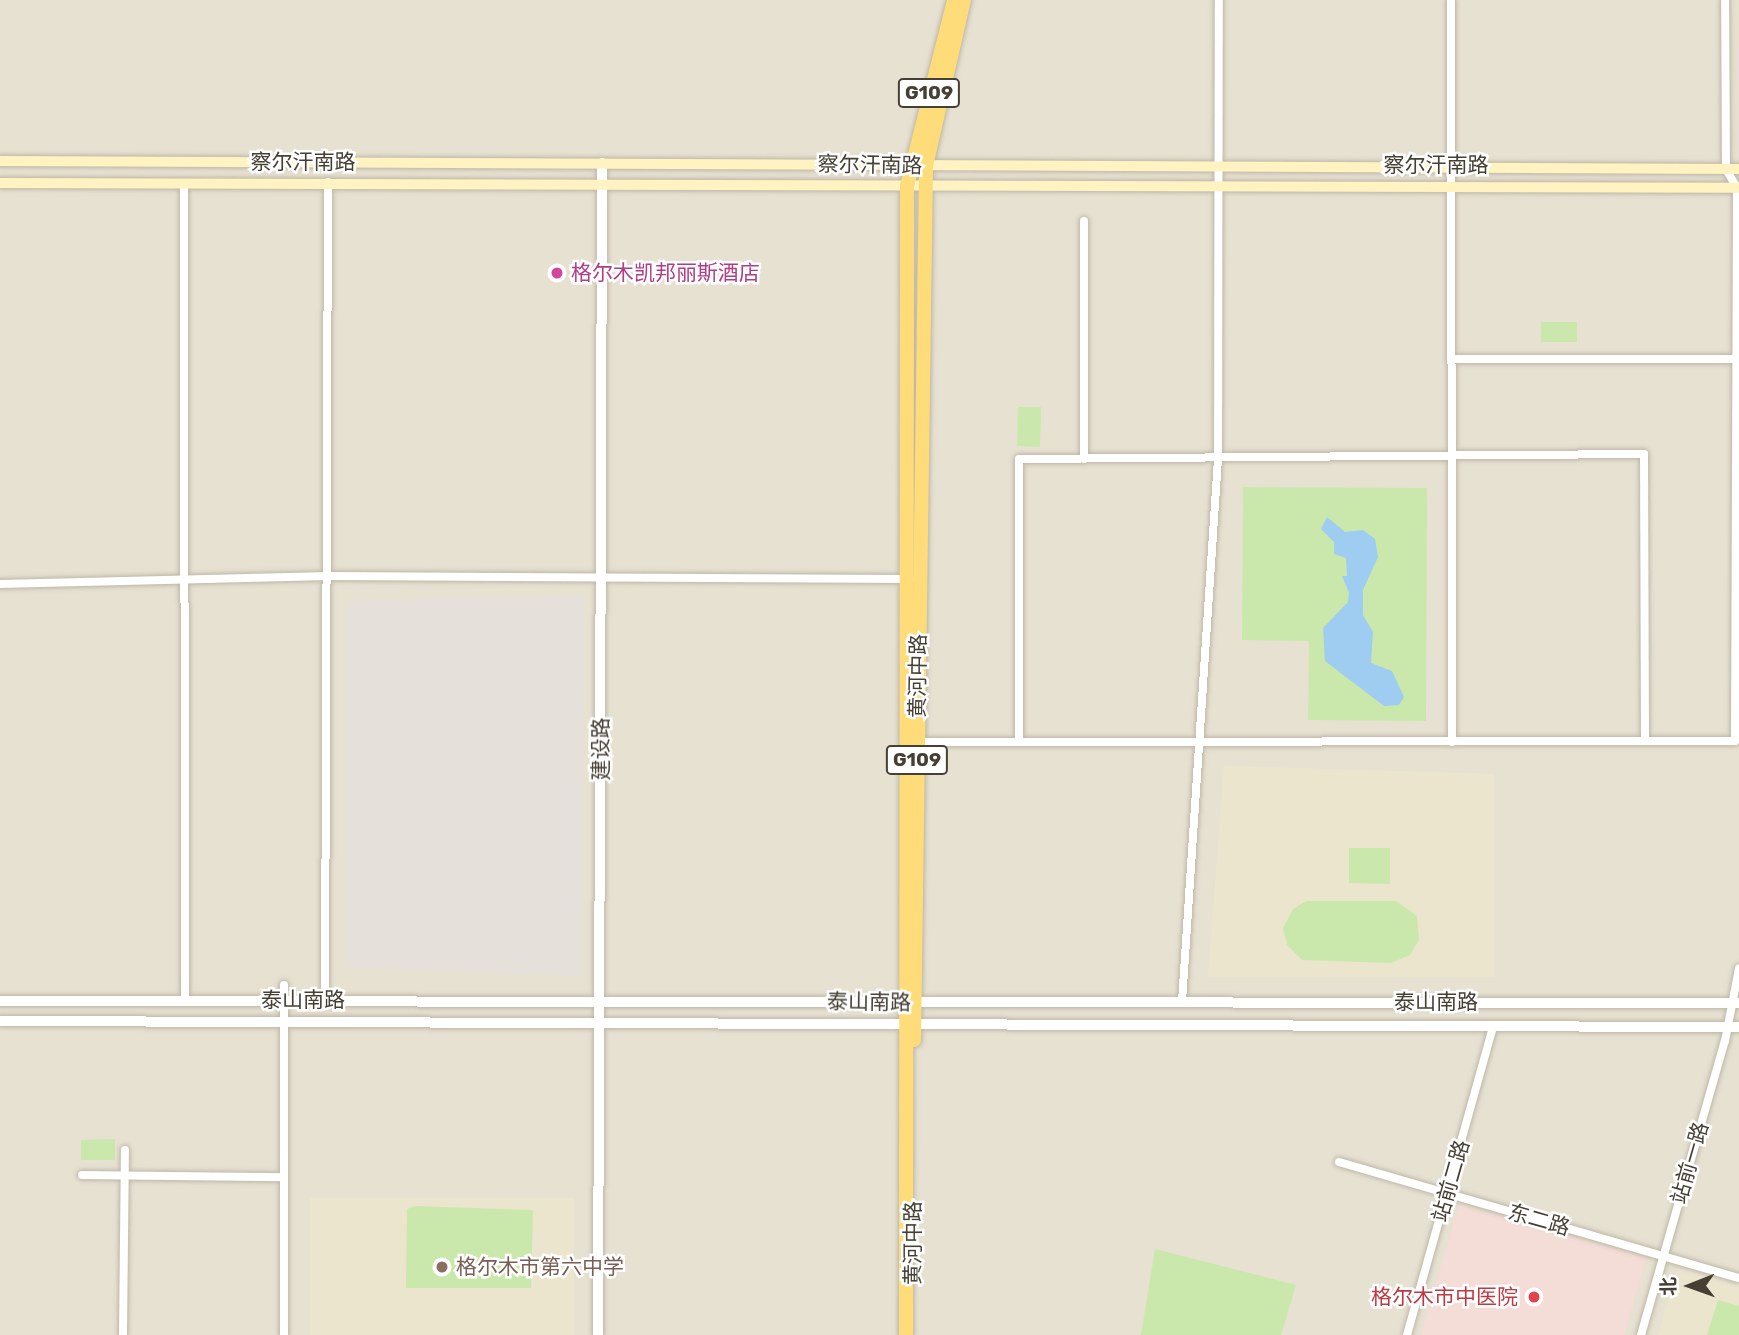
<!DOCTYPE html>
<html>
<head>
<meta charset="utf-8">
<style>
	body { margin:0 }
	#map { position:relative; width:1739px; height:1335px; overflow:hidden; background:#f3efe4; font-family:Rubik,"Noto Sans SC",sans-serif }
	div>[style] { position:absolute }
	.residential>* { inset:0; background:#e7e1d2 }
	.industrial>* { inset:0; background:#e5e0da }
	.education>* { inset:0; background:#ece5ce }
	.medical>* { inset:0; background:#f4dcd7 }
	.green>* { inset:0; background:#cae8ac }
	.water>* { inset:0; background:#9fccf1 }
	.roads { filter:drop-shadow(0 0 2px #beb7a7) drop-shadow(0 0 2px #beb7a7) }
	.minor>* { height:8px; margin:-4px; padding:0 4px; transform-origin:4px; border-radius:4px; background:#fff }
	.tertiary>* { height:10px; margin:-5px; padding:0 5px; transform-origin:5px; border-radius:5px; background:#fff }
	.secondary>* { height:10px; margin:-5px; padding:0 5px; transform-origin:5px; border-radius:5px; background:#fff3c2 }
	.trunk>* { height:14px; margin:-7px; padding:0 7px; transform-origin:7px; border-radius:7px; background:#ffdc7a }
	.dots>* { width:19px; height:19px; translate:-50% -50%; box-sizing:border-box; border:4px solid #fff; border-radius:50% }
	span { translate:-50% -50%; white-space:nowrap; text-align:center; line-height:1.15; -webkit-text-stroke:5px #fff; paint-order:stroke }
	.shield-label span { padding:2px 5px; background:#fff; border:2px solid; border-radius:5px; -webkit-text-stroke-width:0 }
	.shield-label { font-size:19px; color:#453f34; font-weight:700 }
	.street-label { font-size:21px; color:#453f34 }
	.hotel-label { font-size:21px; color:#b23c85 }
	.left { translate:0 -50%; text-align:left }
	.education-label { font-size:21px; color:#785e54 }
	.health-label { font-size:21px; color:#be3a42 }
	.right { translate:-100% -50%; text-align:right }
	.north { position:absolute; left:1655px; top:1251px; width:70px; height:70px; -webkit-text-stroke:5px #fff; paint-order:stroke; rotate:269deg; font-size:19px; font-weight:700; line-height:28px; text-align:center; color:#453f34 }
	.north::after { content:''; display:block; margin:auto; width:24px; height:32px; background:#453f34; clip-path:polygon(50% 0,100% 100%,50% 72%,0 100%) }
</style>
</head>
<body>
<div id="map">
	<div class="residential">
		<i style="clip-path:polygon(0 0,1739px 0,1739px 1335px,0 1335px)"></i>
	</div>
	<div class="industrial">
		<i style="clip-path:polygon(584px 595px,581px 976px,345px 967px,348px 601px)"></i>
	</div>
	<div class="education">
		<i style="clip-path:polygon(1224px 766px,1494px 774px,1494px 977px,1208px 977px)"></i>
		<i style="clip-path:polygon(310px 1198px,574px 1198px,574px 1335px,310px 1335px)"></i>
		<i style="clip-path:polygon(1678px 1268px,1739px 1286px,1739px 1335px,1658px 1335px)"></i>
	</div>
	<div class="medical">
		<i style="clip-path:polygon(1459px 1204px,1646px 1258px,1624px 1335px,1421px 1335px)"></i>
	</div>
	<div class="green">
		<i style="clip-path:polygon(1541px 322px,1577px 322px,1577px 342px,1541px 342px)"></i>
		<i style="clip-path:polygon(1018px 407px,1041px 407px,1040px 447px,1017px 446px)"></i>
		<i style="clip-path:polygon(1243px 487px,1427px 488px,1426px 721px,1308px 720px,1309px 641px,1242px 640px)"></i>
		<i style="clip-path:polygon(1349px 848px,1390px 848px,1390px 884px,1349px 883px)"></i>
		<i style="clip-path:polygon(1306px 901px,1396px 901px,1417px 916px,1419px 940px,1410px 955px,1391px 963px,1302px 960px,1287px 945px,1283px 928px,1293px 909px)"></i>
		<i style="clip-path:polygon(115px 1139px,115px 1160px,81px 1160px,81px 1140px)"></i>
		<i style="clip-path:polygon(415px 1206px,533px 1210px,531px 1288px,406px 1288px,407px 1209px)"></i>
		<i style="clip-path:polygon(1155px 1249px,1296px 1285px,1281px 1335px,1141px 1335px)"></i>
		<i style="clip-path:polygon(1718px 1300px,1739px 1306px,1739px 1335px,1707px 1335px)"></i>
	</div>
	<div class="water">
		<i style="clip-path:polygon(1327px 517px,1345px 532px,1363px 530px,1375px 539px,1378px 557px,1363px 590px,1363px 615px,1373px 632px,1371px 663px,1392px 671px,1404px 697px,1399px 705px,1384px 706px,1325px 661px,1323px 628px,1348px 602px,1349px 593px,1342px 576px,1347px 576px,1346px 558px,1334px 554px,1334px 542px,1321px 529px)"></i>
	</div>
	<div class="roads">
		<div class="minor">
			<i style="left:1451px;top:0;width:742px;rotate:89.92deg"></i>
			<i style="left:184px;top:184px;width:816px;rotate:89.93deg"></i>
			<i style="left:1084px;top:221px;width:238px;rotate:90deg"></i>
			<i style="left:1451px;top:359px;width:283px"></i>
			<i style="left:0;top:584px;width:329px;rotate:-1.4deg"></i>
			<i style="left:329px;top:576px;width:581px;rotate:0.3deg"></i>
			<i style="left:1019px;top:741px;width:282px;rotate:-90deg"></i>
			<i style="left:1019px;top:459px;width:625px;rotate:-0.46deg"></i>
			<i style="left:1644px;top:454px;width:287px;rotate:89.8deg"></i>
			<i style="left:917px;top:742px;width:818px;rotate:-0.07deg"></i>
			<i style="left:1735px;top:741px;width:553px;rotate:-89.79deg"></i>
			<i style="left:1737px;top:188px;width:22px;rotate:-120deg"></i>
			<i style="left:1726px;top:169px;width:169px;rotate:-90.3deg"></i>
			<i style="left:325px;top:1000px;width:818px;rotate:-89.79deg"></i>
			<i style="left:1182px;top:1002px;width:544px;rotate:-86.21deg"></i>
			<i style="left:1218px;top:459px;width:459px;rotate:-89.9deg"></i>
			<i style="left:1339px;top:1162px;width:416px;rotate:16.2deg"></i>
			<i style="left:82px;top:1175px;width:201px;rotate:0.6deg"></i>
			<i style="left:123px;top:1335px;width:185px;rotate:-89.4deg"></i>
			<i style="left:284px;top:1335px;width:350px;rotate:-90deg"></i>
			<i style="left:1407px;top:1335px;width:321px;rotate:-74.4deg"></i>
			<i style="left:1641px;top:1335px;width:306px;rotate:-74.1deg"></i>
			<i style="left:1725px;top:1041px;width:74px;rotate:-79.1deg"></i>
		</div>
		<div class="tertiary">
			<i style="left:0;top:1001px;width:1739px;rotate:0.07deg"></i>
			<i style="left:0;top:1021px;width:1739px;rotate:0.2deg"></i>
			<i style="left:598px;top:1335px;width:1172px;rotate:-89.8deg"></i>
		</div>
		<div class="secondary">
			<i style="left:0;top:161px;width:1739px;rotate:0.26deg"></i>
			<i style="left:0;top:183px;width:1739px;rotate:0.16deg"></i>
		</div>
		<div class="trunk">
			<i style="left:914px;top:1040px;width:874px;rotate:-89.21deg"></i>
			<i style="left:926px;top:166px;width:170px;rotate:-77.1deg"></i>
			<i style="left:906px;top:1335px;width:1149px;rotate:-89.95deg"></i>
			<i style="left:907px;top:186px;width:192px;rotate:-75.8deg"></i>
		</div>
	</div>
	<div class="dots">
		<i style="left:557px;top:273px;background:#d1479c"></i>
		<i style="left:442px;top:1267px;background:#8d6e63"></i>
		<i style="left:1534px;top:1297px;background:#e0444e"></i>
	</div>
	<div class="shield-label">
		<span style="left:929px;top:93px">G109</span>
		<span style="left:917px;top:760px">G109</span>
	</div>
	<div class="street-label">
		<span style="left:303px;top:162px">察尔汗南路</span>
		<span style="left:870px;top:165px;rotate:1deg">察尔汗南路</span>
		<span style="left:1436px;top:165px">察尔汗南路</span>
		<span style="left:918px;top:676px;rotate:-89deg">黄河中路</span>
		<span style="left:601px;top:749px;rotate:-90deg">建设路</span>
		<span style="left:303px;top:1000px">泰山南路</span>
		<span style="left:869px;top:1002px;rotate:1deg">泰山南路</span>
		<span style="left:1436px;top:1002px">泰山南路</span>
		<span style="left:1690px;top:1163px;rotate:-74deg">站前一路</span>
		<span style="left:1451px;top:1181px;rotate:-74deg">站前二路</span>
		<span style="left:1539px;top:1220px;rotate:16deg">东二路</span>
		<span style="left:913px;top:1243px;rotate:-90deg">黄河中路</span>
	</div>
	<div class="hotel-label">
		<span class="left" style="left:571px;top:273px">格尔木凯邦丽斯酒店</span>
	</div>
	<div class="education-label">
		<span class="left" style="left:456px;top:1267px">格尔木市第六中学</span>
	</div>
	<div class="health-label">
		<span class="right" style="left:1518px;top:1297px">格尔木市中医院</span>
	</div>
	<div class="north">北</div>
</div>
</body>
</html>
